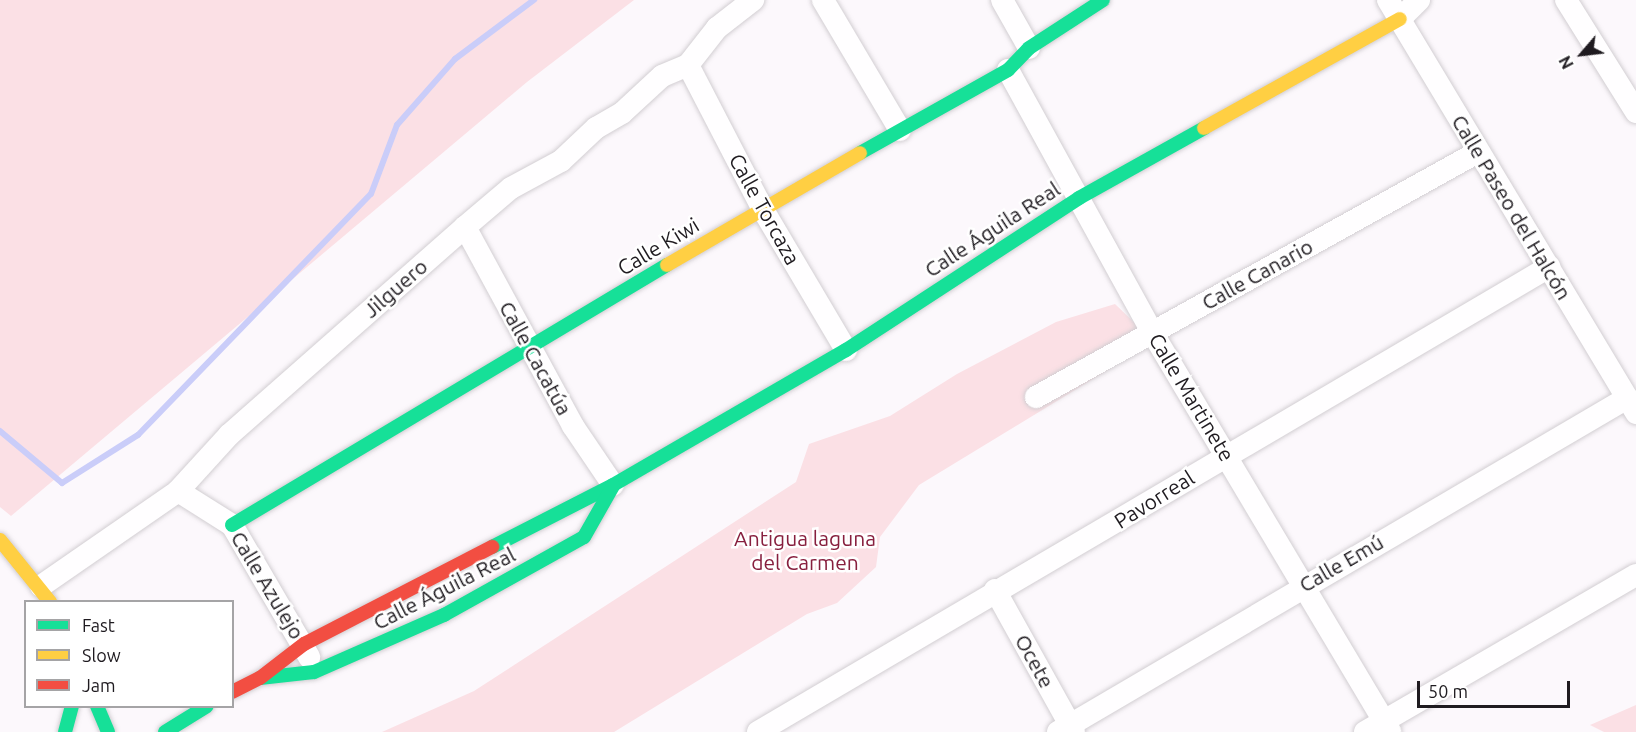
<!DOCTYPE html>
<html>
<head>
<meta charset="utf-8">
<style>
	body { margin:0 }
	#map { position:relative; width:1636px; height:732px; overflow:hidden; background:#fcf8fc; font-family:Ubuntu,sans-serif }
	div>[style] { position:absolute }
	.green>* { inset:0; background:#fbe0e5 }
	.stream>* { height:6px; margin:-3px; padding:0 3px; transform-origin:3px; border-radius:3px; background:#cacdf9 }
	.roads { filter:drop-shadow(0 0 2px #d2ced2) drop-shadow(0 0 2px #d2ced2) }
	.street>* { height:22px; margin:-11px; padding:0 11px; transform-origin:11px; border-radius:11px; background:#fffeff }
	.fast>* { height:14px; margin:-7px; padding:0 7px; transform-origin:7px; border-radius:7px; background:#16e098 }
	.slow>* { height:14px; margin:-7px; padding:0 7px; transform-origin:7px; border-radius:7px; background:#ffcf43 }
	.jam>* { height:14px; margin:-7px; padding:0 7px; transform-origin:7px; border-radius:7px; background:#f24e42 }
	span { translate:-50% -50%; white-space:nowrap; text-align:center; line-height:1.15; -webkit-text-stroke:5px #fff; paint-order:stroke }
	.street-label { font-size:21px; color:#1f1b20 }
	.park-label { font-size:21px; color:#871f3e }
	.legend { position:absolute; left:24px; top:600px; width:210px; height:108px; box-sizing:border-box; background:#fff; border:2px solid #a5a4a6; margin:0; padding:8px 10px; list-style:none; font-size:18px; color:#1f1b20 }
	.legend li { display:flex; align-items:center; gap:12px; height:30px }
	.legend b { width:30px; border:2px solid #a5a4a6 }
	.north { position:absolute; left:1552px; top:24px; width:60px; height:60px; -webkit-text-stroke:4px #fff; paint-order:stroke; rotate:242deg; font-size:16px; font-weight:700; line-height:24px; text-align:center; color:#1f1b20 }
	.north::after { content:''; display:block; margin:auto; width:21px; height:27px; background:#1f1b20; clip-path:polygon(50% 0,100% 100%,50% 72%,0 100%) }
	.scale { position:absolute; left:1417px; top:681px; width:153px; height:27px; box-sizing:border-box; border:3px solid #1f1b20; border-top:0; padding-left:8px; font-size:18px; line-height:21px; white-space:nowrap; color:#1f1b20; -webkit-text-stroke:4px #fff; paint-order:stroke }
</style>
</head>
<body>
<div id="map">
	<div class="green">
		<i style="clip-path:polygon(0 0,634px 0,527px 82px,11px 516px,0 507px)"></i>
		<i style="clip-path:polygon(1115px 304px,1141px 329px,1116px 365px,919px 485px,880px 537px,876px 567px,837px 603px,807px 614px,614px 732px,382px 732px,474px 691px,796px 482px,809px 444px,890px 416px,957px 374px,1056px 322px)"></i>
		<i style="clip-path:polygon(1636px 705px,1636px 732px,1604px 732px,1590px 725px)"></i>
	</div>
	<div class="stream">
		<i style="left:0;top:431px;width:81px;rotate:40deg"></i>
		<i style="left:62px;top:483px;width:90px;rotate:-32.3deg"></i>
		<i style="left:138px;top:435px;width:335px;rotate:-46deg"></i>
		<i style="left:371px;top:194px;width:74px;rotate:-69.4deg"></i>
		<i style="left:397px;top:125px;width:88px;rotate:-48.7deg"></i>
		<i style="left:455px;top:59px;width:99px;rotate:-36.8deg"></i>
	</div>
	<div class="roads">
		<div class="street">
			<i style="left:823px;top:0;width:151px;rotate:59.4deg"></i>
			<i style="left:1002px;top:0;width:55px;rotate:60.6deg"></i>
			<i style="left:1388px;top:0;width:482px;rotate:59deg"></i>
			<i style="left:1566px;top:0;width:132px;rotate:58deg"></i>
			<i style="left:1400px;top:19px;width:27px;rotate:-45deg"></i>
			<i style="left:688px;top:65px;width:161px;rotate:62.6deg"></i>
			<i style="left:762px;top:208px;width:165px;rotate:59.4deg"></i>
			<i style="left:1008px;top:70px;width:299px;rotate:61.2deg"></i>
			<i style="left:1152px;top:332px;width:465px;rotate:59.2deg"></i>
			<i style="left:465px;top:227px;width:226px;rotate:61.5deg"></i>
			<i style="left:573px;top:426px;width:71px;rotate:55.9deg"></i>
			<i style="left:1036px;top:397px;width:505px;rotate:-29deg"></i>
			<i style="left:178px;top:491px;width:64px;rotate:32.2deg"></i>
			<i style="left:232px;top:525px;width:153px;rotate:59.7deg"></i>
			<i style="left:41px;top:586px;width:167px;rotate:-34.7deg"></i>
			<i style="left:178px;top:491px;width:76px;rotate:-47.7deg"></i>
			<i style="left:229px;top:435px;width:315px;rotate:-41.4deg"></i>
			<i style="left:465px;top:227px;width:60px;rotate:-40.3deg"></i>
			<i style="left:511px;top:188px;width:57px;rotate:-28.4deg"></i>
			<i style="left:561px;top:161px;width:48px;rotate:-43.3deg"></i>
			<i style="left:596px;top:128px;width:30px;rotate:-30deg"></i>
			<i style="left:622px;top:113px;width:54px;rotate:-42.8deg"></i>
			<i style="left:662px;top:76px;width:28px;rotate:-23deg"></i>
			<i style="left:688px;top:65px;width:47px;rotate:-51.9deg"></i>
			<i style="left:717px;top:28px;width:46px;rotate:-37.9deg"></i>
			<i style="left:995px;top:590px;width:162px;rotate:60.9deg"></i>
			<i style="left:758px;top:732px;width:918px;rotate:-30.45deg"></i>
			<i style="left:1058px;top:732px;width:660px;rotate:-30.41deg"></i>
			<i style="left:1365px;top:732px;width:313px;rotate:-30.1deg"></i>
		</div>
		<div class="fast">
			<i style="left:860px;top:153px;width:170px;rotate:-29.3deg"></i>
			<i style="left:1008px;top:70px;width:30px;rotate:-46deg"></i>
			<i style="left:1029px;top:48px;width:88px;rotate:-33deg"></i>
			<i style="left:232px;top:525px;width:507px;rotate:-30.87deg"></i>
			<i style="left:492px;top:547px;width:136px;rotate:-27.1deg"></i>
			<i style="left:613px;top:485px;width:269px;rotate:-30.1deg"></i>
			<i style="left:846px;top:350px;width:278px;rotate:-33.1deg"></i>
			<i style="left:1079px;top:198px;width:143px;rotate:-29.2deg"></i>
			<i style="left:260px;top:678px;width:54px;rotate:-6.3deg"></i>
			<i style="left:314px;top:672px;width:142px;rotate:-23.7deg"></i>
			<i style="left:444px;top:615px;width:160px;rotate:-29.1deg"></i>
			<i style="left:584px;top:537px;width:59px;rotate:-60.4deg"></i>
			<i style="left:97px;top:706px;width:28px;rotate:67deg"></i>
			<i style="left:65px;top:732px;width:27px;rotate:-75deg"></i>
			<i style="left:165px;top:732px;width:49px;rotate:-31.8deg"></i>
		</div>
		<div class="slow">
			<i style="left:1204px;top:128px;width:224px;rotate:-29.1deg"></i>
			<i style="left:667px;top:265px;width:223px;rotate:-30.1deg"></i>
			<i style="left:0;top:540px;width:80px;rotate:51.1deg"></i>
		</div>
		<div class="jam">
			<i style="left:232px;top:692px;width:31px;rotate:-27deg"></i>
			<i style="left:260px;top:678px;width:56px;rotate:-37.7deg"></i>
			<i style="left:304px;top:644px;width:212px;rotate:-27.3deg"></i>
		</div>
	</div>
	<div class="street-label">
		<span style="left:1512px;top:207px;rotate:59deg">Calle Paseo del Halcón</span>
		<span style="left:765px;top:209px;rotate:61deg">Calle Torcaza</span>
		<span style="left:992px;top:229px;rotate:-33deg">Calle Águila Real</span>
		<span style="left:658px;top:246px;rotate:-31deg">Calle Kiwi</span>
		<span style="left:1257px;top:274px;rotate:-29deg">Calle Canario</span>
		<span style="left:395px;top:288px;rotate:-41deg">Jilguero</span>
		<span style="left:536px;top:358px;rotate:61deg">Calle Cacatúa</span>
		<span style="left:1192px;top:397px;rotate:59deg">Calle Martinete</span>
		<span style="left:1154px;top:499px;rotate:-32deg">Pavorreal</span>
		<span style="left:1341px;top:563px;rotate:-30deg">Calle Emú</span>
		<span style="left:268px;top:585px;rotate:59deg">Calle Azulejo</span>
		<span style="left:444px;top:588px;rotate:-27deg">Calle Águila Real</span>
		<span style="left:1035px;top:661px;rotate:61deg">Ocete</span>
	</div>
	<div class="park-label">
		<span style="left:805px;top:550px">Antigua laguna<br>del Carmen</span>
	</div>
	<ul class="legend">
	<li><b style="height:8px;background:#16e098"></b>Fast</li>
	<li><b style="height:8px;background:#ffcf43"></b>Slow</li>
	<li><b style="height:8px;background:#f24e42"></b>Jam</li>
	</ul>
	<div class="north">N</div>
	<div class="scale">50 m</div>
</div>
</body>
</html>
